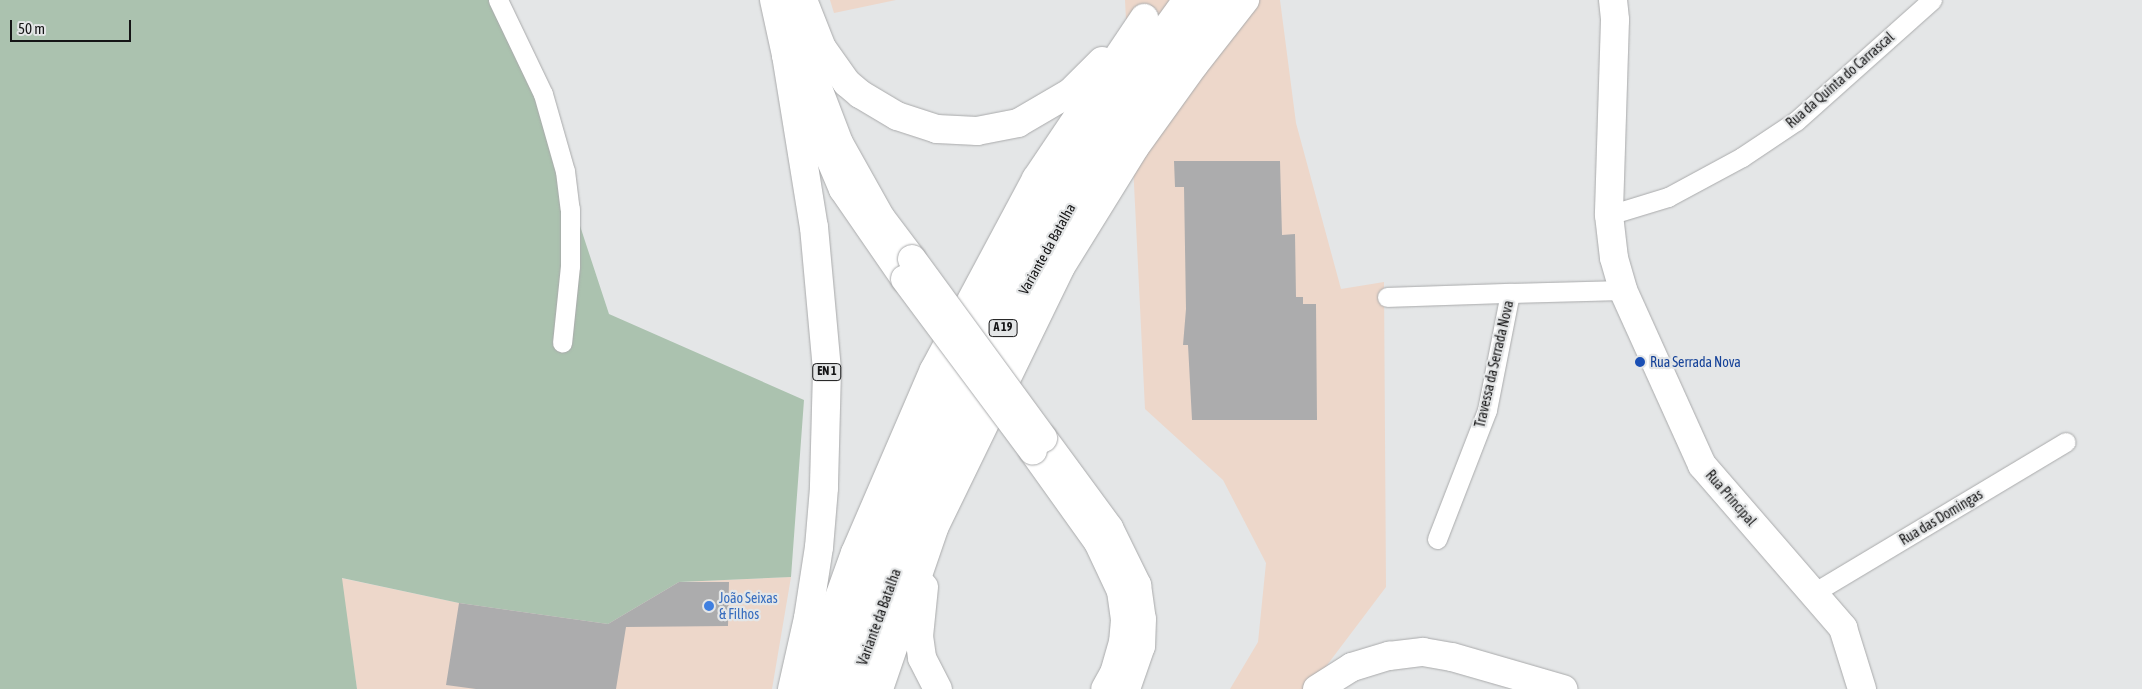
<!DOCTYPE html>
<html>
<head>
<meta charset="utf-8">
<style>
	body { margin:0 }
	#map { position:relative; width:2142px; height:689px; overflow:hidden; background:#e4e6e7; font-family:"Asap Condensed",sans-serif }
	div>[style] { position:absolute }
	.industrial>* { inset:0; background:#edd7ca }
	.green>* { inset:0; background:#abc2af }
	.building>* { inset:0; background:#acacad }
	.roads { filter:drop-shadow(0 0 1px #a9aaab) drop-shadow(0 0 1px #a9aaab) }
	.street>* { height:19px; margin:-9.5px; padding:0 9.5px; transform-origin:9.5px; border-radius:9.5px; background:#fff }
	.secondary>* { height:28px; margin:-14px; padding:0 14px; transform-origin:14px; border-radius:14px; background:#fff }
	.primary>* { height:28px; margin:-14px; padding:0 14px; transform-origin:14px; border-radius:14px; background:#fff }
	.highway>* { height:28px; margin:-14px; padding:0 14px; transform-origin:14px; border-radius:14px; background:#fff }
	.bridges { filter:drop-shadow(0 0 1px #a9aaab) drop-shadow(0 0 1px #a9aaab) }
	.primary-bridge>* { height:28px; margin:-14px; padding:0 14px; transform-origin:14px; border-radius:14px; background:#fff }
	.highway-bridge>* { height:28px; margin:-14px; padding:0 14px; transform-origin:14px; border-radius:14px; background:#fff }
	.dots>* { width:14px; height:14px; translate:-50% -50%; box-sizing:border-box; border:2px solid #e4e6e7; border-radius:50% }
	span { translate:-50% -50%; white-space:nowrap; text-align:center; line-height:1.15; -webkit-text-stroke:4.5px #e4e6e7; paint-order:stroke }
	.shield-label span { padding:1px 4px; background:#e4e6e7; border:1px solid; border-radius:4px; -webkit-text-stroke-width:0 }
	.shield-label { font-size:12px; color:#151516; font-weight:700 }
	.street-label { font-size:14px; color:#151516 }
	.transit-label { font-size:14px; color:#164399 }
	.left { translate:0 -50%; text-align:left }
	.shop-label { font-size:14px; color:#366cbe }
	.scale { position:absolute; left:10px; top:20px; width:121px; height:22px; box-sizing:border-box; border:2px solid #151516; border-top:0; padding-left:6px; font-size:15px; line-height:18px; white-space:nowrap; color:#151516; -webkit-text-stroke:4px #e4e6e7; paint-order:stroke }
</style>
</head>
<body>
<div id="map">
	<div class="industrial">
		<i style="clip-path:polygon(830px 0,896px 0,834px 13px)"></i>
		<i style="clip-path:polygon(1125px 0,1280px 0,1296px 123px,1341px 289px,1384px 282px,1386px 587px,1309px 689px,1230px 689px,1258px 642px,1266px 563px,1223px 480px,1145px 409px)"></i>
		<i style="clip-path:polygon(791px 577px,772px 689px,357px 689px,341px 578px,459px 603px,608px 624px,679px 582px)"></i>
	</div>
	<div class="green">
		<i style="clip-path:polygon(0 0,500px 0,537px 95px,609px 314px,804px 400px,791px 577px,679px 582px,608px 624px,459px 603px,342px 578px,357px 689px,0 689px)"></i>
	</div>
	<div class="building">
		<i style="clip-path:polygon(1174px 161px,1280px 161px,1282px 235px,1295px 234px,1296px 297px,1303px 297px,1303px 304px,1316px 304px,1317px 420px,1192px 420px,1188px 345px,1183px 345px,1186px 309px,1184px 187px,1175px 187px)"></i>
		<i style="clip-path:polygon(679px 582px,729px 582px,728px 626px,626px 627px,616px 689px,476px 689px,446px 685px,459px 603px,608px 624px)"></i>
	</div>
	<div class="roads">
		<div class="street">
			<i style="left:498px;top:0;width:104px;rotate:64.4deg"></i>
			<i style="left:543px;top:94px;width:80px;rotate:74.1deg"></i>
			<i style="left:565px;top:171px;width:38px;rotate:83deg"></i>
			<i style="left:570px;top:209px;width:57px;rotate:90deg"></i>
			<i style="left:570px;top:266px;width:77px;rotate:95.9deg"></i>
			<i style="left:1609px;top:215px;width:62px;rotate:-17deg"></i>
			<i style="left:1668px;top:197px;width:84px;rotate:-28.4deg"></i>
			<i style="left:1742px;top:157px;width:65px;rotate:-33.7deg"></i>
			<i style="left:1796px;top:121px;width:182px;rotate:-41.7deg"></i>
			<i style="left:1387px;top:297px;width:123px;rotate:-1.9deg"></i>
			<i style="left:1437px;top:539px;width:138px;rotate:-68.8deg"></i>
			<i style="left:1487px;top:410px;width:119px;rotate:-78.9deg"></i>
			<i style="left:1510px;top:293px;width:113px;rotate:-1.5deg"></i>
			<i style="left:1815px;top:592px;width:292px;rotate:-30.9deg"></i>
		</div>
		<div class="secondary">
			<i style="left:1613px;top:0;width:20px;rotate:84deg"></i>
			<i style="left:1615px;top:20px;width:195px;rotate:91.8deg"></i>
			<i style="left:1609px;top:215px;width:43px;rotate:83.4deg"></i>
			<i style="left:1614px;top:258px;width:33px;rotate:74deg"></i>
			<i style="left:1623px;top:290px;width:192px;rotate:65.7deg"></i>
			<i style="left:1702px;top:465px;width:216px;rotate:49.1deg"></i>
			<i style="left:1843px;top:628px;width:64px;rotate:72.7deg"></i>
			<i style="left:1317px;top:689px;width:41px;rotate:-32.2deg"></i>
			<i style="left:1352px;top:667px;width:39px;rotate:-17deg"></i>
			<i style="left:1389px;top:656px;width:34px;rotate:-7deg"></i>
			<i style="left:1423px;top:652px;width:29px;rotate:10deg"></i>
			<i style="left:1452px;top:657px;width:116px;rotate:16.1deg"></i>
		</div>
		<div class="primary">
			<i style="left:774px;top:0;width:56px;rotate:77.7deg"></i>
			<i style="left:786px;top:55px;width:174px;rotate:80.8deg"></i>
			<i style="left:814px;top:227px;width:144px;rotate:84.8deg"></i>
			<i style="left:827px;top:370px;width:118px;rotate:91.5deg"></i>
			<i style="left:824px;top:488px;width:59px;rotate:94.8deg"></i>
			<i style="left:819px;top:547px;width:72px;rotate:98.8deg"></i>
			<i style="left:808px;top:618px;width:73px;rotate:102.7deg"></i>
			<i style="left:795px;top:1px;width:76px;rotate:76.3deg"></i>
			<i style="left:813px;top:75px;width:73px;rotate:69.1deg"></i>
			<i style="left:839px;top:143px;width:86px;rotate:60.8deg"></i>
			<i style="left:881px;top:218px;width:51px;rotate:52.9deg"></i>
			<i style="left:1043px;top:438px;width:112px;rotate:53.7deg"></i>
			<i style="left:1109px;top:528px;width:64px;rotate:63.8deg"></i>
			<i style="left:1137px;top:585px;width:34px;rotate:82deg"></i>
			<i style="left:1142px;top:619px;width:27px;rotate:92deg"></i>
			<i style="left:1141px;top:646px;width:46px;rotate:109.2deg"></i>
		</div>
		<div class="highway">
			<i style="left:803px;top:0;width:52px;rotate:68.4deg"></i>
			<i style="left:822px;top:48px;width:43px;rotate:54.5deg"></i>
			<i style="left:847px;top:83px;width:17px;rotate:40deg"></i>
			<i style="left:860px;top:94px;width:43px;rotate:30.7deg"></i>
			<i style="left:897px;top:116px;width:42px;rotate:18deg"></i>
			<i style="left:937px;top:129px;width:40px;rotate:2.9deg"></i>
			<i style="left:977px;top:131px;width:42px;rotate:-11deg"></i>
			<i style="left:1018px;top:123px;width:61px;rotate:-30.3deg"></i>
			<i style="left:1071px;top:92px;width:44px;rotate:-45deg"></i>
			<i style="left:786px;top:55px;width:146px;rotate:67deg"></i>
			<i style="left:843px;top:189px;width:109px;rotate:55.4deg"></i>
			<i style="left:1033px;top:451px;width:112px;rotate:54.5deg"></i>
			<i style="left:1098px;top:542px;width:54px;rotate:64.9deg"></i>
			<i style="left:1121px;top:591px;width:29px;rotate:82deg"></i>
			<i style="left:1125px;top:620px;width:22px;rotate:95deg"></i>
			<i style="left:1123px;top:642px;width:32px;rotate:106deg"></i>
			<i style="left:1114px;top:673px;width:18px;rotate:119deg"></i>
			<i style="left:924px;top:587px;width:49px;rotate:95.8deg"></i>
			<i style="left:919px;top:636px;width:22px;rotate:82deg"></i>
			<i style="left:922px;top:658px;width:35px;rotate:63deg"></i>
			<i style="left:806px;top:689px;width:145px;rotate:-70.2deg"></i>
			<i style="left:855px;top:553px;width:199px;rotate:-66.7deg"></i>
			<i style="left:934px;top:370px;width:217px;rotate:-61.9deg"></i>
			<i style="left:1036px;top:179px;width:194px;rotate:-56.1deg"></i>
			<i style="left:829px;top:689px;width:221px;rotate:-69.8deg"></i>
			<i style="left:905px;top:482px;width:104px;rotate:-66.1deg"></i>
			<i style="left:947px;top:387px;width:88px;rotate:-62.3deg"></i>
			<i style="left:988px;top:309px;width:180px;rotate:-60.5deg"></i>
			<i style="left:1077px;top:152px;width:188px;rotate:-54.1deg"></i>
			<i style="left:852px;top:689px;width:236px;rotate:-69.2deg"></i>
			<i style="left:936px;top:468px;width:171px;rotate:-64.3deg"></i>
			<i style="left:1010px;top:314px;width:137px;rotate:-60.6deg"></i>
			<i style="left:1077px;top:195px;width:188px;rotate:-55.4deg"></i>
			<i style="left:1184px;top:40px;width:52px;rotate:-50.5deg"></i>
			<i style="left:879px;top:689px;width:170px;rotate:-71.1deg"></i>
			<i style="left:934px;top:528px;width:289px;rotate:-64.1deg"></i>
			<i style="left:1060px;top:268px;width:142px;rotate:-58.2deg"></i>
			<i style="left:1135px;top:147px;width:101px;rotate:-54.3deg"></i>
			<i style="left:1194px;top:65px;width:83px;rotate:-51.9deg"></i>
		</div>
	</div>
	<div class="bridges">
		<div class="primary-bridge">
			<i style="left:912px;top:259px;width:222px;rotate:53.8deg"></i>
		</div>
		<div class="highway-bridge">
			<i style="left:905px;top:279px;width:214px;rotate:53.3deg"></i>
		</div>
	</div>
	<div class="dots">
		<i style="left:1640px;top:362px;background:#1a4fb4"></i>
		<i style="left:709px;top:606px;background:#3f7fe0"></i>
	</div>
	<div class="shield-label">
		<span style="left:1003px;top:328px">A 19</span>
		<span style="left:827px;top:372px">EN 1</span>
	</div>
	<div class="street-label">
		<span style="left:1840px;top:80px;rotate:-41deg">Rua da Quinta do Carrascal</span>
		<span style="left:1047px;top:249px;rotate:-61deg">Variante da Batalha</span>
		<span style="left:1494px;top:364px;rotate:-77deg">Travessa da Serrada Nova</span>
		<span style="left:1731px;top:498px;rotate:49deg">Rua Principal</span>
		<span style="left:1941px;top:517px;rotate:-31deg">Rua das Domingas</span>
		<span style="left:879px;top:617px;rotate:-70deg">Variante da Batalha</span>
	</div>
	<div class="transit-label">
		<span class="left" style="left:1650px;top:362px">Rua Serrada Nova</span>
	</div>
	<div class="shop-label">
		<span class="left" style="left:719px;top:606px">João Seixas<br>&amp; Filhos</span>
	</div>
	<div class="scale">50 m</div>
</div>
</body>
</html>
